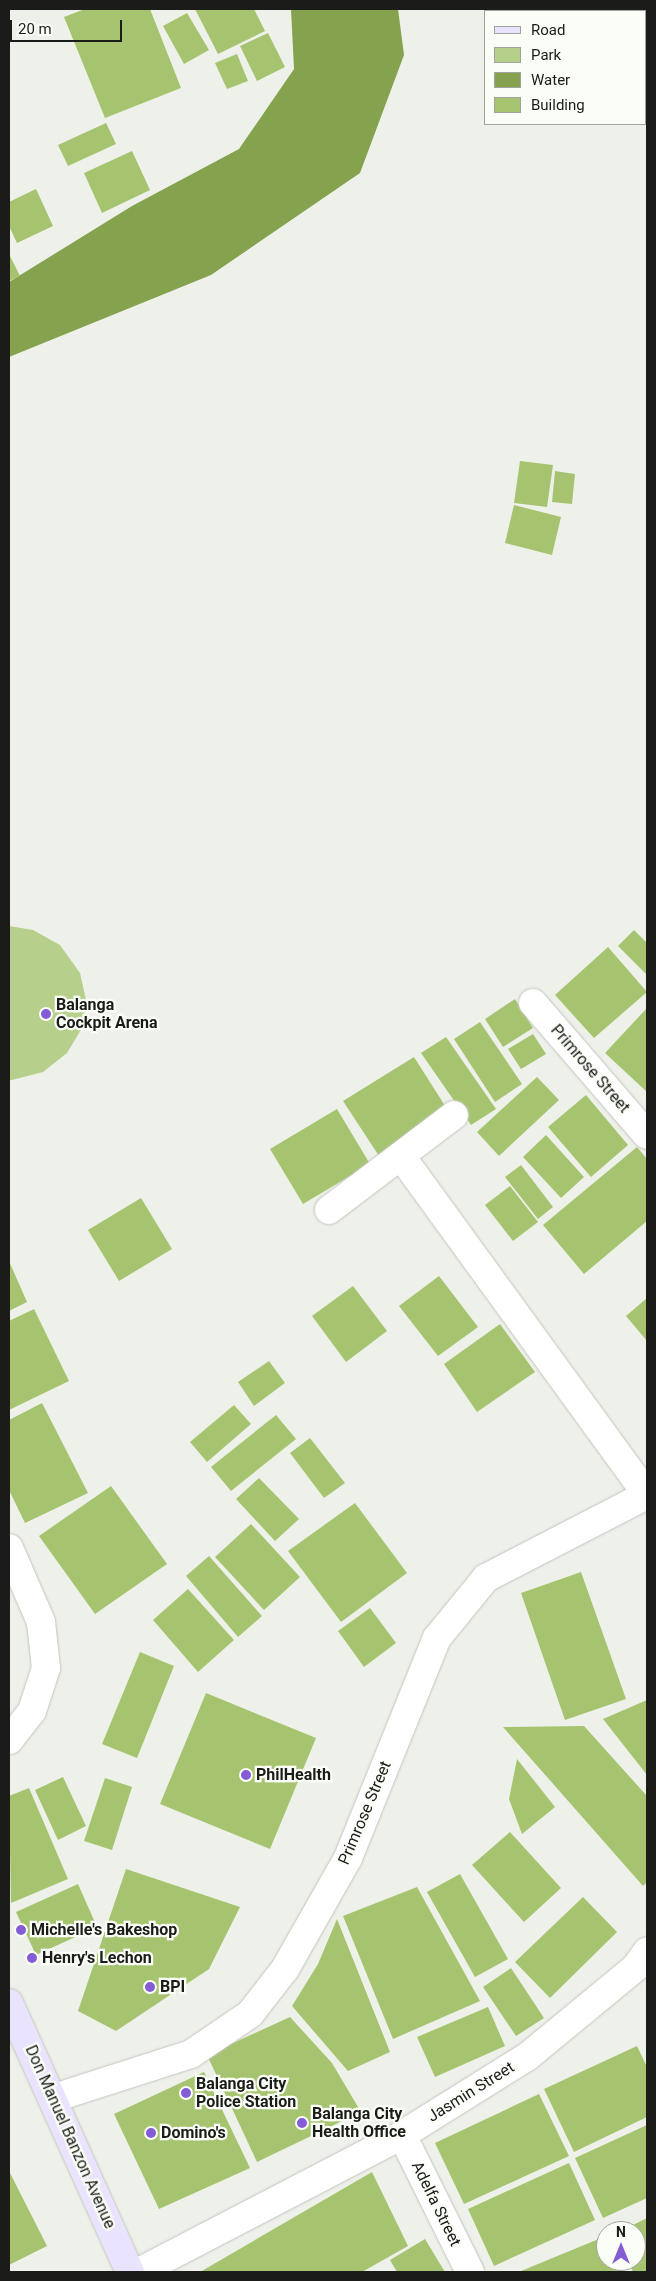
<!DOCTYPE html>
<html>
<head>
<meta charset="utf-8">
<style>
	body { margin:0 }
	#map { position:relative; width:656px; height:2281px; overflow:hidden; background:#eef1ea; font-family:Roboto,sans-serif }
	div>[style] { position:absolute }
	.green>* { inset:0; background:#b6d08c }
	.water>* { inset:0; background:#85a24e }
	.building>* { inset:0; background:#a6c46f }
	.roads { filter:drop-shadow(0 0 1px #c2c5be) drop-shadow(0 0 1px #c2c5be) }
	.minor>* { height:28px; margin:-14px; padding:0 14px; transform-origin:14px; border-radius:14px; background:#fff }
	.secondary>* { height:28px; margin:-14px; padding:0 14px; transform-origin:14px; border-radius:14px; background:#eae3fd }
	.dots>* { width:14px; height:14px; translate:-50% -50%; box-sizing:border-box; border:2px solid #fbfef7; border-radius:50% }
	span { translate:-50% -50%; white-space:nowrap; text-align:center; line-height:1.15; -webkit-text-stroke:4.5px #fbfef7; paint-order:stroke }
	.poi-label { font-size:16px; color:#1b1c19; font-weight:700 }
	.left { translate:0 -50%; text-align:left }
	.street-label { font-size:16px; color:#1b1c19 }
	.frame { position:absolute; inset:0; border:10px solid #1b1c19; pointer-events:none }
	.legend { position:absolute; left:484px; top:10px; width:162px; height:115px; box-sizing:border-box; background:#fbfef7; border:1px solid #a1a49e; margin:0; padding:6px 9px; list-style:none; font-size:15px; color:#1b1c19 }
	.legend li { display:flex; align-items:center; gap:10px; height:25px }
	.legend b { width:25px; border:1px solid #a1a49e }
	.north { position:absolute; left:596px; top:2221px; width:50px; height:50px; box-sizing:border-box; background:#fbfef7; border:1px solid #a1a49e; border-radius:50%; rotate:0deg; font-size:14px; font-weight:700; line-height:20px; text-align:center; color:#1b1c19 }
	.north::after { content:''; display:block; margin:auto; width:18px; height:22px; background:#835cd6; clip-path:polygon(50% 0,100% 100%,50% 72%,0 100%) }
	.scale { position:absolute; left:10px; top:20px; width:112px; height:22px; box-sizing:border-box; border:2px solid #1b1c19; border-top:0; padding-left:6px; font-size:15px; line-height:18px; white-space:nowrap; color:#1b1c19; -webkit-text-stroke:4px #fbfef7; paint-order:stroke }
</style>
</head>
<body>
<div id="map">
	<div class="green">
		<i style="clip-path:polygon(9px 926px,33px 930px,60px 945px,80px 973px,86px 1000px,82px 1028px,67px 1053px,43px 1072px,12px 1080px,9px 1080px)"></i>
	</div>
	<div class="water">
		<i style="clip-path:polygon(291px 9px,398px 9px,404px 55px,360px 173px,211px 275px,9px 357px,9px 282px,132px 206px,239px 149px,294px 69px)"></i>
	</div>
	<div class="building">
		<i style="clip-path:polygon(85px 9px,150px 9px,181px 88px,105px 118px,64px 17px)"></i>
		<i style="clip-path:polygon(195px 9px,254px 9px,265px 31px,218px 54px)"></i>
		<i style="clip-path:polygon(187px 13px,209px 50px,184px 64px,163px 26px)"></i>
		<i style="clip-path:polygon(268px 33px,285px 67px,257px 81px,240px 46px)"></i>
		<i style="clip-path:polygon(237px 54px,248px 81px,227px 89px,215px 63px)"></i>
		<i style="clip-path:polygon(106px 123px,116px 144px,68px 166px,58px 145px)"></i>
		<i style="clip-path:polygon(132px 151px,150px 190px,102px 213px,84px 173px)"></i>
		<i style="clip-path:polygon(36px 189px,53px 226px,17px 243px,9px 226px,9px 202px)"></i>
		<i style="clip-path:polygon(9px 254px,20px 276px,9px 281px)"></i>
		<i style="clip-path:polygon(520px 461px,553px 465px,547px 507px,514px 503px)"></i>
		<i style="clip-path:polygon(555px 471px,575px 474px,572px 504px,552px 502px)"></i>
		<i style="clip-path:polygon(514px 505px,561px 517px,552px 555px,505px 543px)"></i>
		<i style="clip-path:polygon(634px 930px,647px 943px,647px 975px,618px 946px)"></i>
		<i style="clip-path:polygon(608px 947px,647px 992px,594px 1038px,555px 995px)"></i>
		<i style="clip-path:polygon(515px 999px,533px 1028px,503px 1047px,485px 1019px)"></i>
		<i style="clip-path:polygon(647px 1008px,647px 1092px,605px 1053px)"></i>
		<i style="clip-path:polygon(480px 1022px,522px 1084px,495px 1102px,454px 1039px)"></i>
		<i style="clip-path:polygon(533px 1034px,546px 1054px,521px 1069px,508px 1049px)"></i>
		<i style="clip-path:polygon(446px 1037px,496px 1109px,471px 1125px,421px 1053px)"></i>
		<i style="clip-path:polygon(414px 1057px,449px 1112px,379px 1156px,343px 1101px)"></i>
		<i style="clip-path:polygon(537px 1077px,559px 1100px,499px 1156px,477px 1132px)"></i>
		<i style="clip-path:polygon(586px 1095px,628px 1145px,591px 1177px,548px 1127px)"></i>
		<i style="clip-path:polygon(337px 1109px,370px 1164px,303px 1204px,270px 1149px)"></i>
		<i style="clip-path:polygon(546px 1135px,584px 1177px,561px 1198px,523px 1157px)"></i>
		<i style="clip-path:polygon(637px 1147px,647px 1159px,647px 1221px,584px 1274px,543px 1225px)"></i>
		<i style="clip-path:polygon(521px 1165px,553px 1207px,538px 1219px,505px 1177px)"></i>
		<i style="clip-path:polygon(510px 1186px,538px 1222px,513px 1241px,485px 1205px)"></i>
		<i style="clip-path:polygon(141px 1198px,172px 1249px,119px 1281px,88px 1230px)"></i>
		<i style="clip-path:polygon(9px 1261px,27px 1302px,9px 1311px)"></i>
		<i style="clip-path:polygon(439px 1276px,478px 1327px,438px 1356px,399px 1306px)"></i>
		<i style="clip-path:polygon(353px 1286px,387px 1331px,346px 1362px,312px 1316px)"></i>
		<i style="clip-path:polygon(647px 1298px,647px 1341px,626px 1316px)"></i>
		<i style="clip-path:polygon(34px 1309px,69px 1381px,9px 1410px,9px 1321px)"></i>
		<i style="clip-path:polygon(500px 1324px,535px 1372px,477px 1412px,444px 1364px)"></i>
		<i style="clip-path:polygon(269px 1361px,285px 1383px,254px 1406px,238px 1382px)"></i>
		<i style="clip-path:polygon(42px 1403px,88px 1493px,25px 1523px,9px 1490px,9px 1420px)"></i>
		<i style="clip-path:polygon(234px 1405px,251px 1424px,207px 1462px,190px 1442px)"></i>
		<i style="clip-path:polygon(276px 1415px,296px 1439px,231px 1491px,211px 1467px)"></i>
		<i style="clip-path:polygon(310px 1438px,345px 1483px,324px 1498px,290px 1453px)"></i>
		<i style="clip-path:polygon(259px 1478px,299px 1519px,275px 1541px,236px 1499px)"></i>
		<i style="clip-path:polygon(111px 1486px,167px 1564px,95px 1614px,39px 1536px)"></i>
		<i style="clip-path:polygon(355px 1503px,407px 1573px,341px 1622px,288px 1551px)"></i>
		<i style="clip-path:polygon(251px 1524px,300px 1577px,264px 1610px,215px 1557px)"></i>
		<i style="clip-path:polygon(209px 1556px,262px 1616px,238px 1637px,186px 1576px)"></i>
		<i style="clip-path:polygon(581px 1572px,626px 1699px,565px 1720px,521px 1593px)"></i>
		<i style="clip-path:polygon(188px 1589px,234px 1640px,198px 1672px,153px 1620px)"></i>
		<i style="clip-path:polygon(370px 1608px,396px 1643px,364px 1667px,338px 1631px)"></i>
		<i style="clip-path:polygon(140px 1652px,174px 1666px,137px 1758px,102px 1744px)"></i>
		<i style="clip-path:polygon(206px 1693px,316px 1738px,270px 1849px,160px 1804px)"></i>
		<i style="clip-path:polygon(647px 1700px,647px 1775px,603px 1719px)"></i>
		<i style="clip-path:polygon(584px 1726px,647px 1796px,647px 1882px,643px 1886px,503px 1727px)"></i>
		<i style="clip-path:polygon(517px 1759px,555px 1807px,522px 1834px,509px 1799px)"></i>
		<i style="clip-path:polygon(63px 1777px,86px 1826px,58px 1840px,35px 1790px)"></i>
		<i style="clip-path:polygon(105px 1778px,132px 1787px,112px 1850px,84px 1841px)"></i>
		<i style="clip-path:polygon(29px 1788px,68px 1879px,11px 1903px,9px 1796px)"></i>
		<i style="clip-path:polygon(510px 1832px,561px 1888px,524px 1922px,472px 1865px)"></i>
		<i style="clip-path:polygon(126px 1869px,240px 1907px,209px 1969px,116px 2031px,78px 2011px)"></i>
		<i style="clip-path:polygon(460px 1874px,508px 1959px,475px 1977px,427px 1892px)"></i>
		<i style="clip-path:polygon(78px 1884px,97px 1927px,36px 1955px,16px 1912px)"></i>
		<i style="clip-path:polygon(417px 1887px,480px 2001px,393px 2039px,343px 1916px)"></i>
		<i style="clip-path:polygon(583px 1897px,617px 1932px,550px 1998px,515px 1962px)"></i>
		<i style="clip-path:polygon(337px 1919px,390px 2052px,348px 2071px,292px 2006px,318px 1964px)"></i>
		<i style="clip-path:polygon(511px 1968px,544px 2018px,516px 2036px,483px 1987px)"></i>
		<i style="clip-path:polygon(488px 2007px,505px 2046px,435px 2077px,417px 2037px)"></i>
		<i style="clip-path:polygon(290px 2017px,332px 2063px,361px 2112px,257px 2162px,207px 2055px)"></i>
		<i style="clip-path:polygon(637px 2046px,647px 2067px,647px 2117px,574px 2152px,544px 2089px)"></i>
		<i style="clip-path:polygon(204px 2072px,250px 2168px,159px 2209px,114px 2114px)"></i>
		<i style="clip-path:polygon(539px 2094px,569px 2156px,464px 2204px,435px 2143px)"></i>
		<i style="clip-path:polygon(647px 2125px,647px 2198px,603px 2218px,575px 2158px)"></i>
		<i style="clip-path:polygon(569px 2163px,595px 2220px,494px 2266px,468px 2209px)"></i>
		<i style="clip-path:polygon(9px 2171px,47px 2246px,9px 2265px)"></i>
		<i style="clip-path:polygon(372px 2172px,408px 2246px,362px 2272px,200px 2272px)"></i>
		<i style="clip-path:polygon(647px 2218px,647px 2272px,633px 2272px,628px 2261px,636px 2261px,636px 2231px,621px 2231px)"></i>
		<i style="clip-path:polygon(606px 2236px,606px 2261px,616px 2261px,621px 2272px,521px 2271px)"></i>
		<i style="clip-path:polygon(425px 2239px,445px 2272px,397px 2272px,390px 2260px)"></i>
	</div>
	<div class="roads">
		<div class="minor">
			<i style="left:533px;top:1003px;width:174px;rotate:49.2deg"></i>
			<i style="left:401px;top:1156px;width:418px;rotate:54deg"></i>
			<i style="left:329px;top:1210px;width:157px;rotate:-37.2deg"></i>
			<i style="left:9px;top:1548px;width:81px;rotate:66.6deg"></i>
			<i style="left:41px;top:1622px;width:46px;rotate:83.8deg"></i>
			<i style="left:46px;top:1668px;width:45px;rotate:108deg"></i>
			<i style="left:32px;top:1711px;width:37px;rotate:128deg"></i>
			<i style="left:54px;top:2098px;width:144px;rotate:-17.8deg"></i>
			<i style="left:191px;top:2054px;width:71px;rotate:-34.1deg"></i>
			<i style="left:250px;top:2014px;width:57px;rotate:-52.1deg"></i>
			<i style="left:285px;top:1969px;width:128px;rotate:-60.4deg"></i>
			<i style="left:348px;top:1858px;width:237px;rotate:-68deg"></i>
			<i style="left:437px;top:1638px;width:77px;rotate:-50.8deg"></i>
			<i style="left:486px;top:1578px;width:181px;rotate:-27.3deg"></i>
			<i style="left:402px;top:2135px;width:153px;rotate:63.6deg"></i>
			<i style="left:139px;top:2272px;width:297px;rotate:-27.5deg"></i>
			<i style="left:402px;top:2135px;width:147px;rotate:-32deg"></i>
			<i style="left:527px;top:2057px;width:141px;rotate:-39.5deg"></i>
			<i style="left:636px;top:1967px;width:19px;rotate:-55deg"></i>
		</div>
		<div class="secondary">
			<i style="left:9px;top:2003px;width:295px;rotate:65.8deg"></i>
		</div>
	</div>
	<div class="dots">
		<i style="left:46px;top:1014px;background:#835cd6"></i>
		<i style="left:246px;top:1775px;background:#835cd6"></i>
		<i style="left:21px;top:1930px;background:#835cd6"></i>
		<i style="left:32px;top:1958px;background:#835cd6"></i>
		<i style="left:150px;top:1987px;background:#835cd6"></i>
		<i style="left:186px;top:2093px;background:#835cd6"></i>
		<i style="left:302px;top:2123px;background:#835cd6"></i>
		<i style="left:151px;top:2133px;background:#835cd6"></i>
	</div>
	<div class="poi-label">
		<span class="left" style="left:56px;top:1014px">Balanga<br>Cockpit Arena</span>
		<span class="left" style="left:256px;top:1775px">PhilHealth</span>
		<span class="left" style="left:31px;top:1930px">Michelle's Bakeshop</span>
		<span class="left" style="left:42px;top:1958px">Henry's Lechon</span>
		<span class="left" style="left:160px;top:1987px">BPI</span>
		<span class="left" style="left:196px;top:2093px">Balanga City<br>Police Station</span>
		<span class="left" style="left:312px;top:2123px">Balanga City<br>Health Office</span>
		<span class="left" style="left:161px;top:2133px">Domino's</span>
	</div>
	<div class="street-label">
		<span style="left:590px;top:1069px;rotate:49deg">Primrose Street</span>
		<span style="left:365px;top:1813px;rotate:-67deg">Primrose Street</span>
		<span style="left:471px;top:2092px;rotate:-32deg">Jasmin Street</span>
		<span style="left:70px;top:2137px;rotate:66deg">Don Manuel Banzon Avenue</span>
		<span style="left:436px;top:2204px;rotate:64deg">Adelfa Street</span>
	</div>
	<div class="frame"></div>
	<ul class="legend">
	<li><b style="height:6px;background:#eae3fd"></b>Road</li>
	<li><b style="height:14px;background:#b6d08c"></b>Park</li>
	<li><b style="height:14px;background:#85a24e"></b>Water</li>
	<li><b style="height:14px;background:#a6c46f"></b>Building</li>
	</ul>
	<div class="north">N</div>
	<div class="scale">20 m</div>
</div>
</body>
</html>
